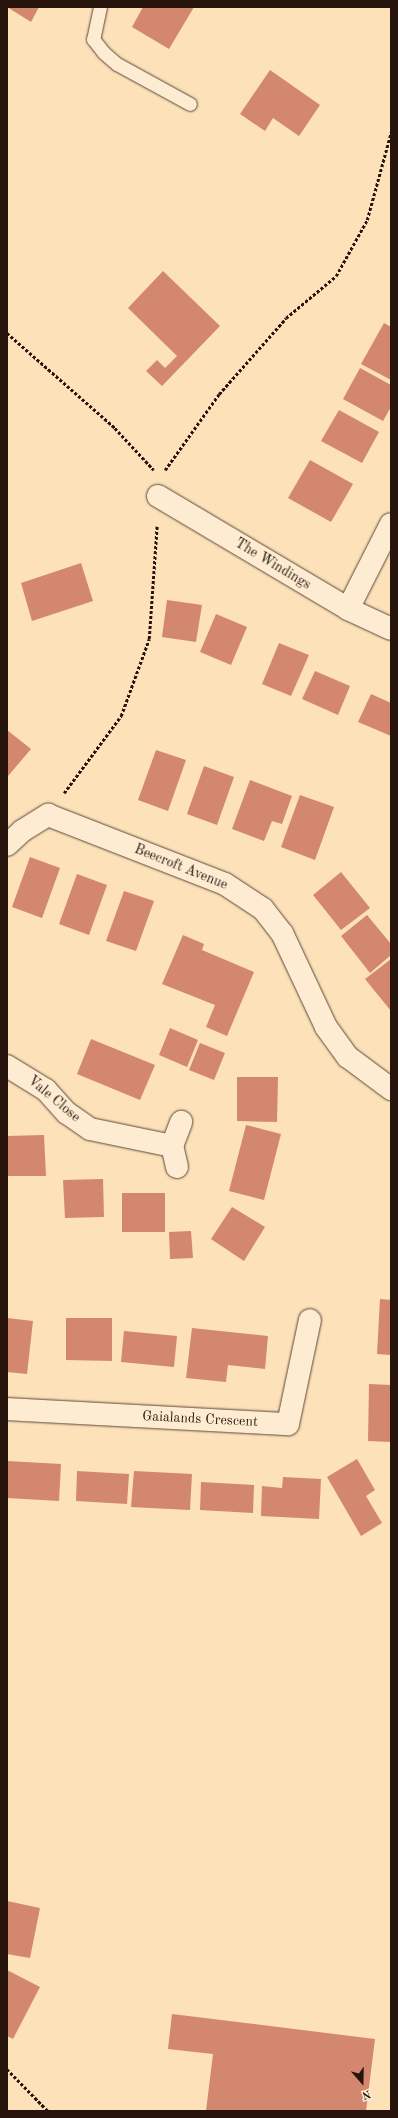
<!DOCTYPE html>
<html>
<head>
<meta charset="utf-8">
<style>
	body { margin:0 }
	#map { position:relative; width:398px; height:2118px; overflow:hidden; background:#fce1b9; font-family:"Old Standard TT",serif }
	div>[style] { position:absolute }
	.building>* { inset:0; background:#d3876e }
	.path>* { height:2.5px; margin-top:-1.25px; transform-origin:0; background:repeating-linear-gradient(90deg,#27140c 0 3px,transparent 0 5px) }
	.roads { filter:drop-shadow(0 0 1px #5c4737) drop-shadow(0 0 1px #5c4737) }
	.service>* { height:13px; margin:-6.5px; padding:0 6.5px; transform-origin:6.5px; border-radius:6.5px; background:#fdecd2 }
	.minor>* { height:22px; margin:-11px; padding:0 11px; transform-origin:11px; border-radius:11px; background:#fdecd2 }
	span { translate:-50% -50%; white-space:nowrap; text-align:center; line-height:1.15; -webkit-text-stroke:3.5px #fdecd2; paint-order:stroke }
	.street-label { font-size:14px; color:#27140c }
	.frame { position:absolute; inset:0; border:8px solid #27140c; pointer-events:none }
	.north { position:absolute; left:342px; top:2062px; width:40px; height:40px; -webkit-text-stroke:3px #fdecd2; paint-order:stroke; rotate:160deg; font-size:11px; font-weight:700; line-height:16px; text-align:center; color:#27140c }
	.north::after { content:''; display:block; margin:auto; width:14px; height:18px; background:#27140c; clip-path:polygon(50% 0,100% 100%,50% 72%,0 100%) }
</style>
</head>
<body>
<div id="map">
	<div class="building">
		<i style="clip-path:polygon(7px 7px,39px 7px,31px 22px)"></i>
		<i style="clip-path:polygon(143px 7px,194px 7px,169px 49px,132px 27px)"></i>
		<i style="clip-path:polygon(270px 70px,320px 105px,299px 136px,273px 118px,265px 131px,240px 114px)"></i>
		<i style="clip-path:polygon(163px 271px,220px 326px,162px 386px,146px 371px,157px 360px,165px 368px,177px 356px,128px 308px)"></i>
		<i style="clip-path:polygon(384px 323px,391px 327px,391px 380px,361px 364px)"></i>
		<i style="clip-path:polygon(360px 368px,391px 385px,391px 407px,383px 421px,343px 399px)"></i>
		<i style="clip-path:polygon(339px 410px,379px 432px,362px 463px,321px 441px)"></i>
		<i style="clip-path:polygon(310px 460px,353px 484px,331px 522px,288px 498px)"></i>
		<i style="clip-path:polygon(81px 563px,93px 601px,32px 621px,21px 583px)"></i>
		<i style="clip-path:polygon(167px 600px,202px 605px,196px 642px,162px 637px)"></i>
		<i style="clip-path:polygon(216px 614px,247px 627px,231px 665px,200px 652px)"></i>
		<i style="clip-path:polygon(279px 643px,309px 655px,291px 696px,262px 684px)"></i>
		<i style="clip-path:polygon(315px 671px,350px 686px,338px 715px,302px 699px)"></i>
		<i style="clip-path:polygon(371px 694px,391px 703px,391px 736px,358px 722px)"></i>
		<i style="clip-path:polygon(7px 730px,31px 749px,8px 776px,7px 775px)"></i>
		<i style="clip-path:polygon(156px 750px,186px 760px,168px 811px,138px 800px)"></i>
		<i style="clip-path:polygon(204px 766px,234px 777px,217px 825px,187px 814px)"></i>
		<i style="clip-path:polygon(250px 780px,292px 796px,282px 824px,272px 821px,264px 841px,232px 829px)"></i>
		<i style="clip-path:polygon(300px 795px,334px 807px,315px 860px,281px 847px)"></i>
		<i style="clip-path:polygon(30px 857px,60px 868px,42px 918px,12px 907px)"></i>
		<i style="clip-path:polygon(341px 872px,370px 908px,341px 930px,313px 895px)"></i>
		<i style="clip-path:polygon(77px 874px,107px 885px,89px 935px,59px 924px)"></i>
		<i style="clip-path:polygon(124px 891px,154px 901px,136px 951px,106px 941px)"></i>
		<i style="clip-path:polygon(367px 915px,391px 944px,391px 955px,370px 973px,341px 936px)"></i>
		<i style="clip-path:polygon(183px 935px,204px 944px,202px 950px,254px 972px,227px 1036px,206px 1027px,215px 1005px,162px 984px)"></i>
		<i style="clip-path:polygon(391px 959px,391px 1011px,365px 979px)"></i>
		<i style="clip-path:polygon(170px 1028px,198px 1040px,187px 1067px,159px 1055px)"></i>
		<i style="clip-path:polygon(91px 1039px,155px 1065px,140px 1100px,77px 1074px)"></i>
		<i style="clip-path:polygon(200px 1043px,225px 1053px,214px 1080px,189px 1070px)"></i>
		<i style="clip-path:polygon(237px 1077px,278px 1077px,277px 1122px,237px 1121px)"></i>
		<i style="clip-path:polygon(246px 1125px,281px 1134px,264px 1200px,229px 1191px)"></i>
		<i style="clip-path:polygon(44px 1135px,46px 1176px,7px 1176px,7px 1136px)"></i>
		<i style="clip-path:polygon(103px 1179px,104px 1217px,65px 1218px,63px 1180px)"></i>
		<i style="clip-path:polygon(122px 1193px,165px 1193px,165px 1232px,122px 1232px)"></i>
		<i style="clip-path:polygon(232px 1207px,265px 1227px,244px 1261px,211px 1239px)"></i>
		<i style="clip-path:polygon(191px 1231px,193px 1258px,170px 1259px,169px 1232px)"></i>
		<i style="clip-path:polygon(380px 1299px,391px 1300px,391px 1355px,377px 1354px)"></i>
		<i style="clip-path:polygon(7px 1318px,33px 1321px,27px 1374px,7px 1372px)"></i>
		<i style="clip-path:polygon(66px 1318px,112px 1318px,112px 1361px,66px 1360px)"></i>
		<i style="clip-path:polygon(192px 1328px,268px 1336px,265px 1369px,228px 1365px,226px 1382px,186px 1378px)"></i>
		<i style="clip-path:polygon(124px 1331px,177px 1336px,174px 1367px,121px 1362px)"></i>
		<i style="clip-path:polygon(369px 1384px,391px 1385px,391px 1442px,368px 1441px)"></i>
		<i style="clip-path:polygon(357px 1459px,375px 1490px,366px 1496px,382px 1523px,361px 1536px,327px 1477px)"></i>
		<i style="clip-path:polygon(7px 1461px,61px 1464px,59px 1501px,7px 1498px)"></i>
		<i style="clip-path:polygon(77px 1471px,129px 1474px,127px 1504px,76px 1501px)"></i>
		<i style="clip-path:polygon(134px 1471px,192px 1474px,190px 1510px,131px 1507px)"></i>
		<i style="clip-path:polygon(283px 1477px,321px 1479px,319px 1519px,261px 1516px,262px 1486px,282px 1488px)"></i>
		<i style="clip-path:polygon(201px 1482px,254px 1485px,253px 1513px,200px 1510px)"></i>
		<i style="clip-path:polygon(7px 1901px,40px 1908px,30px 1958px,7px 1954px)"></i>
		<i style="clip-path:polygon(7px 1970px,40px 1987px,13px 2039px,7px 2036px)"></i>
		<i style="clip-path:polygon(172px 2014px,375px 2039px,366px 2111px,206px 2111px,213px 2054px,168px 2049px)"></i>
	</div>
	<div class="path">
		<i style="left:7px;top:333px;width:144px;rotate:41.3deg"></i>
		<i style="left:115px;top:428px;width:57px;rotate:47.1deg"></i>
		<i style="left:165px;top:470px;width:93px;rotate:-54.6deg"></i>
		<i style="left:219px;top:394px;width:101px;rotate:-48.6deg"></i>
		<i style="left:286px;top:318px;width:65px;rotate:-40deg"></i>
		<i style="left:336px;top:276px;width:64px;rotate:-61deg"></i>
		<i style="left:367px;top:220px;width:91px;rotate:-74.7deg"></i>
		<i style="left:64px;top:793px;width:96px;rotate:-53.5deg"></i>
		<i style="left:121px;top:716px;width:82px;rotate:-70deg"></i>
		<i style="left:149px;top:639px;width:113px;rotate:-86deg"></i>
		<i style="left:7px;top:2069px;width:59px;rotate:45.7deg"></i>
	</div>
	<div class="roads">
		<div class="service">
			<i style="left:100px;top:7px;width:33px;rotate:102deg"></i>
			<i style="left:93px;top:39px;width:16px;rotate:52deg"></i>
			<i style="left:103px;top:52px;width:18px;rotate:41deg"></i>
			<i style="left:117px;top:64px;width:83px;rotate:28.7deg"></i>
		</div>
		<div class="minor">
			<i style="left:158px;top:496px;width:221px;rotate:30.7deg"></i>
			<i style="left:348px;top:609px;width:47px;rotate:24.9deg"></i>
			<i style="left:348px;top:609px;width:95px;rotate:-63.2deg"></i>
			<i style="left:7px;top:845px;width:21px;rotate:-43deg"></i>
			<i style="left:22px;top:831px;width:31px;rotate:-32deg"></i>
			<i style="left:48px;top:815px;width:190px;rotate:21.3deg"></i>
			<i style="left:225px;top:884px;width:45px;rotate:33.3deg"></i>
			<i style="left:263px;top:909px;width:31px;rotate:52deg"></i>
			<i style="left:282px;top:933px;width:104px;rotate:64.9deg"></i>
			<i style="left:326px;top:1027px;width:37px;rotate:54deg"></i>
			<i style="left:348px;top:1057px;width:54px;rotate:36.7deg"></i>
			<i style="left:7px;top:1066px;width:46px;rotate:31.6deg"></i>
			<i style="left:46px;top:1090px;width:31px;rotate:48deg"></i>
			<i style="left:67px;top:1113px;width:28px;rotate:35deg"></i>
			<i style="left:90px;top:1129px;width:84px;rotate:11.7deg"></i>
			<i style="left:177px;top:1167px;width:22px;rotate:-103deg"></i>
			<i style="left:172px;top:1146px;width:26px;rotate:-69deg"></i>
			<i style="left:7px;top:1409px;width:281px;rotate:3.1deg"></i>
			<i style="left:288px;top:1424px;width:106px;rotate:-78.1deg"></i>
		</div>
	</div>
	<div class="street-label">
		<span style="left:273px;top:564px;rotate:31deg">The Windings</span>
		<span style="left:181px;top:867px;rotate:22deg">Beecroft Avenue</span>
		<span style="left:54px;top:1099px;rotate:40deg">Vale Close</span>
		<span style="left:200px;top:1419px;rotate:3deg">Gaialands Crescent</span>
	</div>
	<div class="frame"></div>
	<div class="north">N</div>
</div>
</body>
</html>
